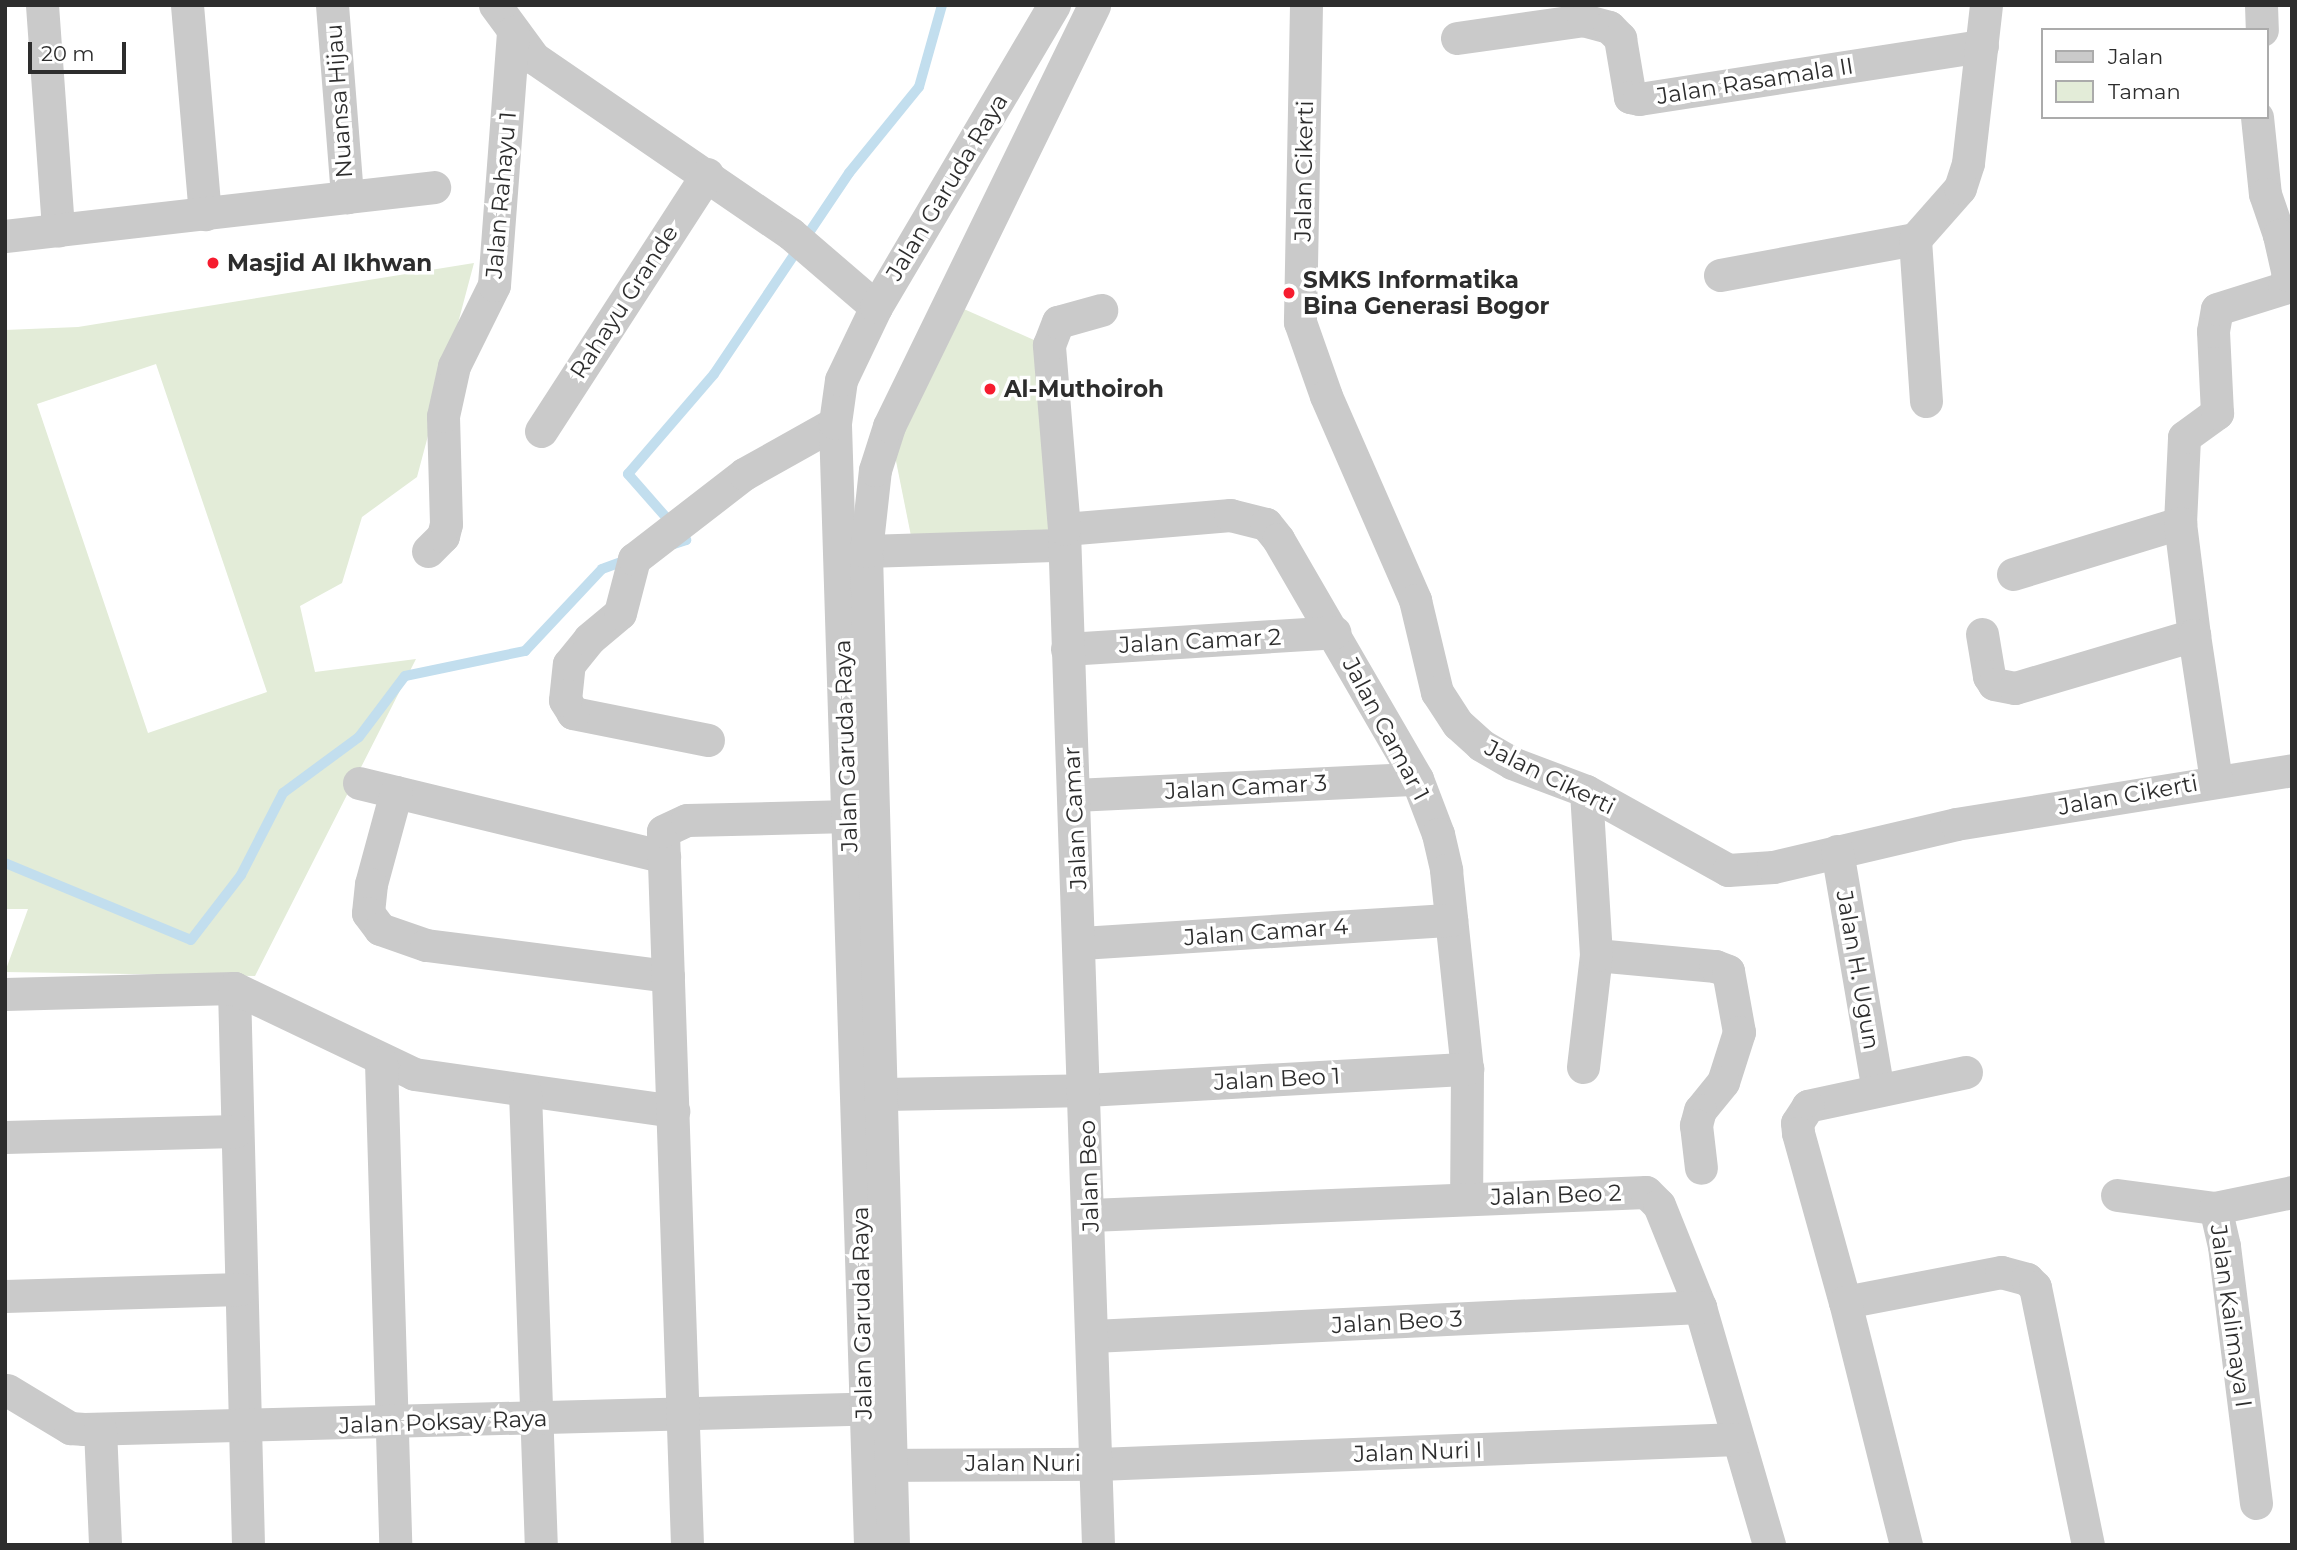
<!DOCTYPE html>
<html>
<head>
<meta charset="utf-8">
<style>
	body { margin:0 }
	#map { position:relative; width:2297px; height:1550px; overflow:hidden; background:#fff; font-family:Montserrat,sans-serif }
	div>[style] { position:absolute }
	.green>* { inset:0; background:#e3ecd8 }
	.stream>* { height:10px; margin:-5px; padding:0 5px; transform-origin:5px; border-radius:5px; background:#c2deee }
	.street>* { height:33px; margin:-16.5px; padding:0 16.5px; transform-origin:16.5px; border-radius:16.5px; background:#cacaca }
	.dots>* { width:19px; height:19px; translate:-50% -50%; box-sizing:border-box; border:4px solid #fff; border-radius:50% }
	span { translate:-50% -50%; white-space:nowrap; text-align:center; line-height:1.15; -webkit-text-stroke:7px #fff; paint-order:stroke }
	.street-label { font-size:23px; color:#2d2d2d }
	.poi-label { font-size:23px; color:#2d2d2d; font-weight:700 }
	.left { translate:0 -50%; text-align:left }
	.frame { position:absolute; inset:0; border:7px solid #2d2d2d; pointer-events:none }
	.legend { position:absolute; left:2041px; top:28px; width:228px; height:91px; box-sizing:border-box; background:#fff; border:2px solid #ababab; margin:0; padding:9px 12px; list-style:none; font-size:21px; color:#2d2d2d }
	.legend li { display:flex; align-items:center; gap:14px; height:35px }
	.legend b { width:35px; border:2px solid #ababab }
	.scale { position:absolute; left:28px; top:42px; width:98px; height:32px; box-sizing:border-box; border:4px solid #2d2d2d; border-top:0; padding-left:9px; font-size:21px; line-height:24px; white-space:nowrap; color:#2d2d2d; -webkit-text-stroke:5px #fff; paint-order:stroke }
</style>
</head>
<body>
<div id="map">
	<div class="green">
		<i style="clip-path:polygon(evenodd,474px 263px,417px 477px,362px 517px,342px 583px,300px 606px,315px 672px,416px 659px,255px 976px,5px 972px,28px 909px,5px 909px,5px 330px,78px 327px,474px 263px,156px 364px,267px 692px,148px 733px,37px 404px,156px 364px)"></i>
		<i style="clip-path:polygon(948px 302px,1034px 340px,1050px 534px,913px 546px,889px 426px)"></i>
	</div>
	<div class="stream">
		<i style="left:674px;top:544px;width:13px;rotate:-18deg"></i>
		<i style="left:686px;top:540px;width:88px;rotate:-131.3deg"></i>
		<i style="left:628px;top:474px;width:132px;rotate:-49.3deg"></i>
		<i style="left:714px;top:374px;width:242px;rotate:-56.1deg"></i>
		<i style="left:849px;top:173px;width:111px;rotate:-50.9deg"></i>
		<i style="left:919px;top:87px;width:85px;rotate:-74.3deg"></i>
		<i style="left:5px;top:863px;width:201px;rotate:22.5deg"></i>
		<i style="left:191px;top:940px;width:82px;rotate:-52.4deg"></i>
		<i style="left:241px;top:875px;width:92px;rotate:-62.9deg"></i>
		<i style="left:283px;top:793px;width:94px;rotate:-36.4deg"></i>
		<i style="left:359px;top:737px;width:76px;rotate:-53deg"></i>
		<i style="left:405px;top:676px;width:123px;rotate:-11.8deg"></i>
		<i style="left:525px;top:651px;width:112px;rotate:-46.8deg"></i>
		<i style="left:602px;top:569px;width:27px;rotate:-20deg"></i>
	</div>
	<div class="street">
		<i style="left:42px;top:5px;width:226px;rotate:85.9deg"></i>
		<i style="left:187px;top:5px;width:210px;rotate:85.1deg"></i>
		<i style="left:332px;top:5px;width:193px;rotate:85.5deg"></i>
		<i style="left:495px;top:5px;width:66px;rotate:53.7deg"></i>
		<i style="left:534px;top:58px;width:311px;rotate:34.4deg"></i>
		<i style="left:791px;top:234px;width:112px;rotate:40.7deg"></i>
		<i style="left:1306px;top:5px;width:317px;rotate:91.1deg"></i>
		<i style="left:1300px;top:322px;width:78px;rotate:70.6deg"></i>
		<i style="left:1326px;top:396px;width:223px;rotate:66.4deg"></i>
		<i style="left:1415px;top:600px;width:95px;rotate:76.6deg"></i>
		<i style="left:1437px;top:692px;width:38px;rotate:57deg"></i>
		<i style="left:1458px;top:724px;width:31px;rotate:42deg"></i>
		<i style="left:1481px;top:745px;width:36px;rotate:30deg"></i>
		<i style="left:1512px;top:763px;width:79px;rotate:20.7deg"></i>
		<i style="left:1586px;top:791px;width:162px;rotate:29.1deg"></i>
		<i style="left:1728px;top:870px;width:45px;rotate:-3.8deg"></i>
		<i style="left:1773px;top:867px;width:188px;rotate:-13.2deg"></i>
		<i style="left:1956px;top:824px;width:340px;rotate:-9.1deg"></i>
		<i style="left:2261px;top:5px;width:25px;rotate:88deg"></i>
		<i style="left:1457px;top:38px;width:127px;rotate:-8.1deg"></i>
		<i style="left:1583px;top:20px;width:27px;rotate:15deg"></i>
		<i style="left:1609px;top:27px;width:16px;rotate:45deg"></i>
		<i style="left:1620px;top:38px;width:60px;rotate:80.4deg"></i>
		<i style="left:1630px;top:97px;width:9px;rotate:13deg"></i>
		<i style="left:1639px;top:99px;width:347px;rotate:-8.8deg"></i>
		<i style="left:2257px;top:117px;width:77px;rotate:84.1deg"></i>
		<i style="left:2265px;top:194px;width:43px;rotate:71.1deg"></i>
		<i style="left:2279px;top:235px;width:14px;rotate:-17deg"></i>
		<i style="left:5px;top:236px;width:432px;rotate:-6.5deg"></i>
		<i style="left:1720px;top:275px;width:198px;rotate:-10.5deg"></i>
		<i style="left:1926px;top:401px;width:162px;rotate:-93.9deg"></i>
		<i style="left:1915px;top:239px;width:68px;rotate:-48.6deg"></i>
		<i style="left:1960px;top:188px;width:26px;rotate:-72deg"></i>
		<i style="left:1968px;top:163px;width:159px;rotate:-83.5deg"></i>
		<i style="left:541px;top:431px;width:306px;rotate:-57.1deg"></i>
		<i style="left:2180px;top:523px;width:86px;rotate:-87.3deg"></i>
		<i style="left:2184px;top:437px;width:41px;rotate:-36deg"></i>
		<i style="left:2217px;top:413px;width:82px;rotate:-92.8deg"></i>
		<i style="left:2213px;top:331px;width:22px;rotate:-80deg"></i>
		<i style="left:2217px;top:309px;width:70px;rotate:-17.4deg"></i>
		<i style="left:2284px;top:288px;width:14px;rotate:-73deg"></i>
		<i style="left:2288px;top:275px;width:41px;rotate:-102.7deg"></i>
		<i style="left:1064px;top:529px;width:167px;rotate:-4.8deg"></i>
		<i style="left:1230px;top:515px;width:37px;rotate:14deg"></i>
		<i style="left:1266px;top:524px;width:19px;rotate:51deg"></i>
		<i style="left:1278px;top:539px;width:277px;rotate:59.9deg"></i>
		<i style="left:1417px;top:779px;width:59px;rotate:69.1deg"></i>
		<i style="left:1438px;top:834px;width:37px;rotate:77deg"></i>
		<i style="left:1446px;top:870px;width:200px;rotate:84deg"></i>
		<i style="left:1467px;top:1069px;width:129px;rotate:90.4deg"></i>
		<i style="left:428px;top:551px;width:21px;rotate:-45deg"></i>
		<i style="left:443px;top:536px;width:12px;rotate:-76deg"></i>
		<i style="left:446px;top:524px;width:108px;rotate:-91.6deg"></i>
		<i style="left:443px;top:416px;width:51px;rotate:-77.6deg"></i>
		<i style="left:454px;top:366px;width:90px;rotate:-63.7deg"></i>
		<i style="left:494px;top:285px;width:254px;rotate:-85.7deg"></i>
		<i style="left:866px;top:551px;width:195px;rotate:-1.8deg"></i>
		<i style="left:2013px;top:574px;width:175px;rotate:-17deg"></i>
		<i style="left:2180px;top:523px;width:113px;rotate:82.9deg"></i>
		<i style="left:1982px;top:634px;width:43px;rotate:80.5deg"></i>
		<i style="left:1989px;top:676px;width:9px;rotate:58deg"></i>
		<i style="left:1994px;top:684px;width:21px;rotate:11deg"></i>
		<i style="left:2015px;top:688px;width:187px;rotate:-16.5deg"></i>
		<i style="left:2194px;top:635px;width:147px;rotate:81.4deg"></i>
		<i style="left:1067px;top:649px;width:268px;rotate:-3.6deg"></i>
		<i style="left:708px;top:740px;width:138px;rotate:-168.7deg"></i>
		<i style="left:573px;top:713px;width:15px;rotate:-122deg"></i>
		<i style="left:565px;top:700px;width:36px;rotate:-84deg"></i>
		<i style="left:569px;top:664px;width:32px;rotate:-51deg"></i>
		<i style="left:589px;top:639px;width:40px;rotate:-40deg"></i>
		<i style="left:620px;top:613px;width:56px;rotate:-75.5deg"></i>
		<i style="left:634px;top:559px;width:139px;rotate:-37.7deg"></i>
		<i style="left:744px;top:474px;width:104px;rotate:-29.3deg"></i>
		<i style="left:359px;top:783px;width:314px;rotate:13.6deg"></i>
		<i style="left:396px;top:792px;width:95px;rotate:105.2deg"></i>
		<i style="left:371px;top:884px;width:29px;rotate:96deg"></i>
		<i style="left:368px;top:913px;width:20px;rotate:53deg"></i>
		<i style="left:380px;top:929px;width:49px;rotate:19.2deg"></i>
		<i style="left:426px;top:945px;width:244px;rotate:7.3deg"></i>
		<i style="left:1074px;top:795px;width:343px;rotate:-2.7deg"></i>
		<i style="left:1837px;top:851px;width:242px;rotate:80.3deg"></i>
		<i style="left:1081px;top:943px;width:371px;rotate:-3.6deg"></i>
		<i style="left:1596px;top:955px;width:120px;rotate:5.3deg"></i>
		<i style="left:1715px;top:966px;width:14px;rotate:21deg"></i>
		<i style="left:1728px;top:971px;width:62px;rotate:79.8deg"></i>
		<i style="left:1739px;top:1032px;width:52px;rotate:107.7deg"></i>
		<i style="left:1723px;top:1082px;width:36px;rotate:129deg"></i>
		<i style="left:1700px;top:1110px;width:16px;rotate:105deg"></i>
		<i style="left:1696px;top:1125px;width:43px;rotate:83.4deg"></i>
		<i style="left:234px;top:988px;width:557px;rotate:88.56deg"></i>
		<i style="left:5px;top:994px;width:229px;rotate:-1.5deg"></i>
		<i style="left:234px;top:988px;width:199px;rotate:25.5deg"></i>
		<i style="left:414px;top:1074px;width:262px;rotate:8.1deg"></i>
		<i style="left:381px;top:1062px;width:483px;rotate:88.3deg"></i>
		<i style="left:1583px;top:1067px;width:113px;rotate:-83.4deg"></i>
		<i style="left:1596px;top:955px;width:164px;rotate:-93.5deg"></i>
		<i style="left:1966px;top:1072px;width:162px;rotate:167.9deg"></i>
		<i style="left:1808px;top:1106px;width:20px;rotate:123deg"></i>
		<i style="left:1797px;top:1123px;width:10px;rotate:84deg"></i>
		<i style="left:1798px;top:1133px;width:175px;rotate:74.5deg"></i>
		<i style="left:1845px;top:1302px;width:159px;rotate:-10.9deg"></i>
		<i style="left:2001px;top:1272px;width:27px;rotate:15deg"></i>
		<i style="left:2027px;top:1279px;width:11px;rotate:45deg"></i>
		<i style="left:2035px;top:1287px;width:263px;rotate:78.4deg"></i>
		<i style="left:525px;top:1092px;width:453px;rotate:88deg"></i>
		<i style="left:884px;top:1094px;width:202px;rotate:-1.1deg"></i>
		<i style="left:1086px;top:1090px;width:382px;rotate:-3.2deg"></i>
		<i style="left:5px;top:1137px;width:231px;rotate:-1.5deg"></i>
		<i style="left:2117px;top:1195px;width:99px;rotate:7.6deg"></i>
		<i style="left:1090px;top:1215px;width:556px;rotate:-2.37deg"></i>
		<i style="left:1646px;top:1192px;width:18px;rotate:45deg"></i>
		<i style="left:1659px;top:1205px;width:110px;rotate:68.1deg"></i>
		<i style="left:1700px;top:1307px;width:248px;rotate:73.8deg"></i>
		<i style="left:5px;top:1296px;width:235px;rotate:-1.7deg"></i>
		<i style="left:1845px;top:1302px;width:251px;rotate:75.9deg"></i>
		<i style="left:1093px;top:1336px;width:608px;rotate:-2.74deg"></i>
		<i style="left:7px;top:1390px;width:74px;rotate:31.1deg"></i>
		<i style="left:70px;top:1428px;width:14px;rotate:4deg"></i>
		<i style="left:84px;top:1429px;width:803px;rotate:-1.5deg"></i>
		<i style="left:100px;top:1429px;width:116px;rotate:87.5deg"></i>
		<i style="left:870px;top:1465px;width:228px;rotate:-0.3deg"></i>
		<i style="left:1098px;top:1464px;width:640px;rotate:-2.24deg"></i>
		<i style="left:2256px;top:1503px;width:259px;rotate:-97.1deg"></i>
		<i style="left:2224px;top:1246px;width:39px;rotate:-103deg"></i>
		<i style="left:2215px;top:1208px;width:79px;rotate:-11.7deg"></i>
		<i style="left:687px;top:1545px;width:714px;rotate:-91.93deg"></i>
		<i style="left:663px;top:831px;width:26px;rotate:-25deg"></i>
		<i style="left:687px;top:820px;width:163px;rotate:-1.4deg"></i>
		<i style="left:870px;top:1545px;width:1123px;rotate:-91.79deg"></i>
		<i style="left:835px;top:423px;width:43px;rotate:-82.1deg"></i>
		<i style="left:841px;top:380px;width:81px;rotate:-64.4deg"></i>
		<i style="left:876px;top:307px;width:351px;rotate:-59.5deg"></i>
		<i style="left:893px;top:1545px;width:994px;rotate:-91.56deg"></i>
		<i style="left:866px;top:551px;width:81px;rotate:-83.7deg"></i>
		<i style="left:875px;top:470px;width:46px;rotate:-72.3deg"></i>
		<i style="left:889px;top:426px;width:468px;rotate:-64deg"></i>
		<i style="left:1098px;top:1545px;width:1017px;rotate:-91.92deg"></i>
		<i style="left:1064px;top:529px;width:185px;rotate:-94.7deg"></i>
		<i style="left:1049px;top:345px;width:25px;rotate:-69deg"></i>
		<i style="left:1058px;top:322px;width:45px;rotate:-15.6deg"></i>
	</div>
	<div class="dots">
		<i style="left:213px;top:263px;background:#f61c2f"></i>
		<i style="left:1289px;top:293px;background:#f61c2f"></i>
		<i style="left:990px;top:389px;background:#f61c2f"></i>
	</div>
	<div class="street-label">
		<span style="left:1755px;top:81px;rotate:-9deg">Jalan Rasamala II</span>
		<span style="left:339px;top:101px;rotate:-94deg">Nuansa Hijau</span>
		<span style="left:1304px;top:171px;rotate:-89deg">Jalan Cikerti</span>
		<span style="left:947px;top:187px;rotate:-59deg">Jalan Garuda Raya</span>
		<span style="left:501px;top:195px;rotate:-85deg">Jalan Rahayu 1</span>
		<span style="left:624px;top:302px;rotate:-57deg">Rahayu Grande</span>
		<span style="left:1200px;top:641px;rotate:-3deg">Jalan Camar 2</span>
		<span style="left:1386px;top:729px;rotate:62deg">Jalan Camar 1</span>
		<span style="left:846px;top:746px;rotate:-92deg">Jalan Garuda Raya</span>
		<span style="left:1550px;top:777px;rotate:26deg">Jalan Cikerti</span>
		<span style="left:1246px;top:787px;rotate:-3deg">Jalan Camar 3</span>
		<span style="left:2128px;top:795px;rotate:-10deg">Jalan Cikerti</span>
		<span style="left:1075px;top:818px;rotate:-93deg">Jalan Camar</span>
		<span style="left:1266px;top:932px;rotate:-4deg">Jalan Camar 4</span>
		<span style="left:1858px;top:970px;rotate:80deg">Jalan H. Ugun</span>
		<span style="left:1277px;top:1079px;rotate:-3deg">Jalan Beo 1</span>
		<span style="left:1089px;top:1176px;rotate:-92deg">Jalan Beo</span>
		<span style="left:1556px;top:1195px;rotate:-2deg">Jalan Beo 2</span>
		<span style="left:862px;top:1313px;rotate:-91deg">Jalan Garuda Raya</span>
		<span style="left:2231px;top:1316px;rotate:82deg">Jalan Kalimaya I</span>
		<span style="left:1397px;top:1322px;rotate:-3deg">Jalan Beo 3</span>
		<span style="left:443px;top:1422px;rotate:-2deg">Jalan Poksay Raya</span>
		<span style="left:1418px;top:1452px;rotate:-2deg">Jalan Nuri I</span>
		<span style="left:1023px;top:1463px">Jalan Nuri</span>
	</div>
	<div class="poi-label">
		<span class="left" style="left:227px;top:263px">Masjid Al Ikhwan</span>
		<span class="left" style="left:1303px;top:293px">SMKS Informatika<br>Bina Generasi Bogor</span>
		<span class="left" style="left:1004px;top:389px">Al-Muthoiroh</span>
	</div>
	<div class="frame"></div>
	<ul class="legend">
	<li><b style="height:9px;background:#cacaca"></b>Jalan</li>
	<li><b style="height:19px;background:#e3ecd8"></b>Taman</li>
	</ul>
	<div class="scale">20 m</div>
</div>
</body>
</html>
